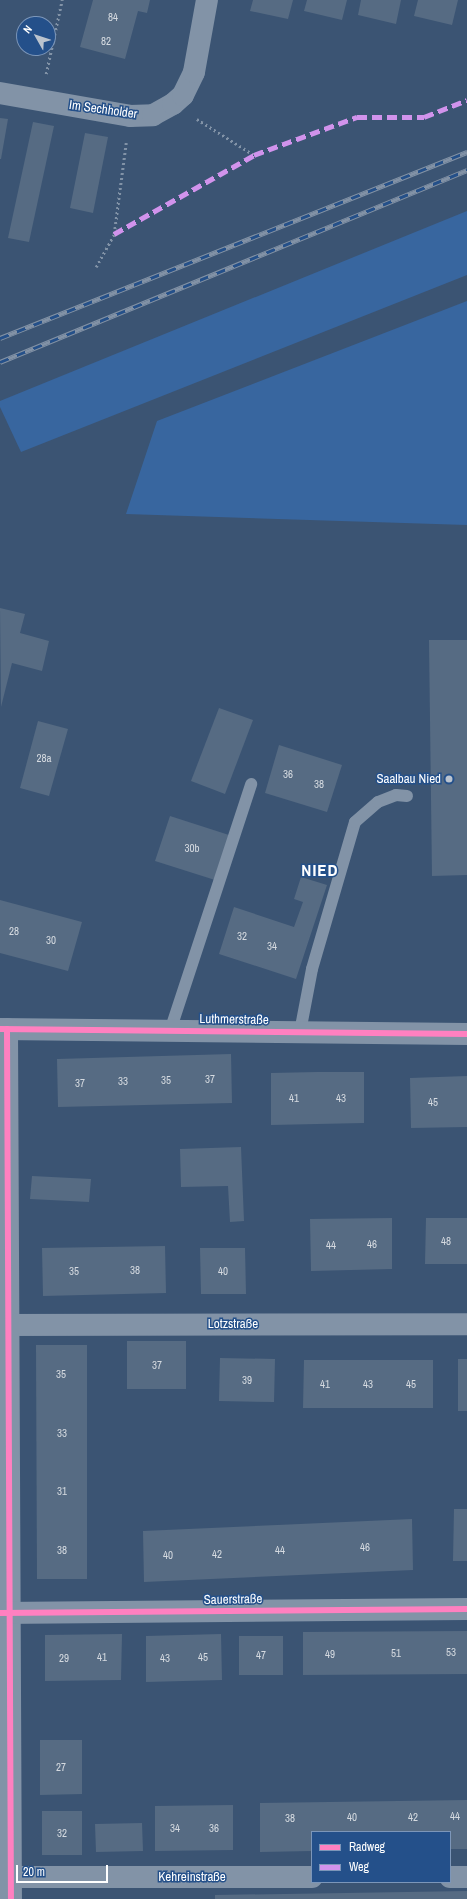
<!DOCTYPE html>
<html>
<head>
<meta charset="utf-8">
<style>
	body { margin:0 }
	#map { position:relative; width:467px; height:1899px; overflow:hidden; background:#3b5473; font-family:"Archivo Narrow",sans-serif }
	div>[style] { position:absolute }
	.green>* { inset:0; background:#38669f }
	.building>* { inset:0; background:#566b83 }
	.path>* { height:2.5px; margin-top:-1.25px; transform-origin:0; background:repeating-linear-gradient(90deg,#8293a7 0 2px,transparent 0 5px) }
	.lane>* { height:12px; margin:-6px; padding:0 6px; transform-origin:6px; border-radius:6px; background:#8293a7 }
	.street>* { height:22px; margin:-11px; padding:0 11px; transform-origin:11px; border-radius:11px; background:#8293a7 }
	.rail>* { height:4.5px; margin-top:-2.25px; transform-origin:0; background:repeating-linear-gradient(90deg,#24508a 0 9px,#8292a6 0 18px); box-sizing:border-box; border-block:1px solid #8292a6 }
	.quiet>* { height:5px; margin-top:-2.5px; transform-origin:0; background:repeating-linear-gradient(90deg,#d193ec 0 10px,transparent 0 15px) }
	.cycleway>* { height:6px; margin:-3px; padding:0 3px; transform-origin:3px; border-radius:3px; background:#ff80c0 }
	.dots>* { width:11px; height:11px; translate:-50% -50%; box-sizing:border-box; border:2px solid #24508a; border-radius:50% }
	span { translate:-50% -50%; white-space:nowrap; text-align:center; line-height:1.15; -webkit-text-stroke:3px #24508a; paint-order:stroke }
	.number-label { font-size:11px; color:#d5dae0 }
	.number-label span { -webkit-text-stroke-width:0 }
	.street-label { font-size:13px; color:#fff }
	.poi-label { font-size:13px; color:#fff }
	.right { translate:-100% -50%; text-align:right }
	.district-label { font-size:17px; color:#fff; font-weight:700; letter-spacing:1px }
	.legend { position:absolute; left:311px; top:1831px; width:140px; height:52px; box-sizing:border-box; background:#24508a; border:1px solid #7c96b9; margin:0; padding:5px 7px; list-style:none; font-size:12px; color:#fff }
	.legend li { display:flex; align-items:center; gap:8px; height:20px }
	.legend b { width:20px; border:1px solid #7c96b9 }
	.north { position:absolute; left:16px; top:16px; width:40px; height:40px; box-sizing:border-box; background:#24508a; border:1px solid #7c96b9; border-radius:50%; rotate:309deg; font-size:11px; font-weight:700; line-height:16px; text-align:center; color:#fff }
	.north::after { content:''; display:block; margin:auto; width:14px; height:18px; background:#bac3ce; clip-path:polygon(50% 0,100% 100%,50% 72%,0 100%) }
	.scale { position:absolute; left:16px; top:1865px; width:92px; height:18px; box-sizing:border-box; border:2px solid #fff; border-top:0; padding-left:5px; font-size:12px; line-height:14px; white-space:nowrap; color:#fff; -webkit-text-stroke:3px #24508a; paint-order:stroke }
</style>
</head>
<body>
<div id="map">
	<div class="green">
		<i style="clip-path:polygon(467px 211px,467px 275px,21px 452px,0 407px,0 401px)"></i>
		<i style="clip-path:polygon(467px 301px,467px 525px,126px 514px,157px 421px)"></i>
	</div>
	<div class="building">
		<i style="clip-path:polygon(93px 0,150px 0,147px 13px,138px 11px,125px 59px,80px 47px)"></i>
		<i style="clip-path:polygon(253px 0,293px 0,288px 19px,250px 11px)"></i>
		<i style="clip-path:polygon(307px 0,347px 0,342px 20px,304px 11px)"></i>
		<i style="clip-path:polygon(361px 0,401px 0,396px 24px,358px 15px)"></i>
		<i style="clip-path:polygon(418px 0,458px 0,452px 25px,414px 16px)"></i>
		<i style="clip-path:polygon(0 118px,8px 119px,1px 159px,0 159px)"></i>
		<i style="clip-path:polygon(33px 122px,54px 126px,29px 242px,8px 238px)"></i>
		<i style="clip-path:polygon(85px 133px,108px 137px,93px 213px,70px 208px)"></i>
		<i style="clip-path:polygon(0 608px,25px 614px,20px 633px,49px 641px,42px 671px,12px 663px,1px 707px)"></i>
		<i style="clip-path:polygon(429px 640px,467px 640px,467px 875px,432px 876px)"></i>
		<i style="clip-path:polygon(219px 708px,253px 720px,225px 794px,191px 781px)"></i>
		<i style="clip-path:polygon(38px 721px,68px 729px,49px 796px,20px 788px)"></i>
		<i style="clip-path:polygon(279px 745px,342px 765px,327px 812px,265px 793px)"></i>
		<i style="clip-path:polygon(170px 816px,229px 835px,215px 880px,155px 861px)"></i>
		<i style="clip-path:polygon(301px 877px,327px 885px,296px 979px,219px 954px,234px 907px,294px 927px,303px 902px,294px 899px)"></i>
		<i style="clip-path:polygon(0 900px,82px 922px,68px 971px,0 953px)"></i>
		<i style="clip-path:polygon(231px 1054px,232px 1103px,58px 1107px,57px 1059px)"></i>
		<i style="clip-path:polygon(317px 1072px,364px 1072px,364px 1123px,271px 1125px,271px 1073px)"></i>
		<i style="clip-path:polygon(467px 1076px,467px 1127px,411px 1128px,410px 1078px)"></i>
		<i style="clip-path:polygon(241px 1147px,244px 1221px,230px 1222px,228px 1186px,181px 1187px,180px 1149px)"></i>
		<i style="clip-path:polygon(32px 1176px,91px 1179px,89px 1202px,30px 1199px)"></i>
		<i style="clip-path:polygon(392px 1218px,392px 1269px,311px 1271px,310px 1219px)"></i>
		<i style="clip-path:polygon(426px 1218px,467px 1218px,467px 1264px,425px 1264px)"></i>
		<i style="clip-path:polygon(165px 1246px,166px 1293px,43px 1296px,42px 1248px)"></i>
		<i style="clip-path:polygon(200px 1248px,245px 1248px,246px 1294px,201px 1294px)"></i>
		<i style="clip-path:polygon(127px 1341px,186px 1341px,186px 1389px,127px 1389px)"></i>
		<i style="clip-path:polygon(36px 1345px,87px 1345px,87px 1579px,37px 1579px)"></i>
		<i style="clip-path:polygon(220px 1358px,275px 1359px,274px 1402px,219px 1401px)"></i>
		<i style="clip-path:polygon(458px 1359px,467px 1359px,467px 1411px,458px 1411px)"></i>
		<i style="clip-path:polygon(304px 1360px,433px 1360px,433px 1408px,303px 1408px)"></i>
		<i style="clip-path:polygon(454px 1509px,467px 1509px,467px 1561px,453px 1561px)"></i>
		<i style="clip-path:polygon(412px 1519px,413px 1570px,144px 1582px,143px 1531px)"></i>
		<i style="clip-path:polygon(467px 1631px,467px 1674px,303px 1675px,303px 1632px)"></i>
		<i style="clip-path:polygon(122px 1634px,121px 1680px,45px 1681px,45px 1635px)"></i>
		<i style="clip-path:polygon(221px 1634px,222px 1680px,146px 1682px,146px 1636px)"></i>
		<i style="clip-path:polygon(239px 1636px,283px 1636px,283px 1675px,239px 1675px)"></i>
		<i style="clip-path:polygon(40px 1740px,82px 1740px,82px 1794px,40px 1795px)"></i>
		<i style="clip-path:polygon(467px 1800px,467px 1849px,450px 1849px,450px 1832px,312px 1832px,312px 1851px,260px 1852px,260px 1803px)"></i>
		<i style="clip-path:polygon(233px 1805px,233px 1850px,155px 1851px,155px 1806px)"></i>
		<i style="clip-path:polygon(42px 1811px,82px 1811px,82px 1855px,42px 1855px)"></i>
		<i style="clip-path:polygon(142px 1823px,143px 1851px,96px 1852px,95px 1824px)"></i>
		<i style="clip-path:polygon(467px 1891px,467px 1899px,215px 1899px,215px 1895px)"></i>
	</div>
	<div class="path">
		<i style="left:46px;top:74px;width:76px;rotate:-77.8deg"></i>
		<i style="left:197px;top:119px;width:67px;rotate:32.3deg"></i>
		<i style="left:96px;top:267px;width:38px;rotate:-61deg"></i>
		<i style="left:114px;top:234px;width:92px;rotate:-82.5deg"></i>
	</div>
	<div class="lane">
		<i style="left:170px;top:1031px;width:260px;rotate:-71.8deg"></i>
		<i style="left:300px;top:1032px;width:64px;rotate:-79.2deg"></i>
		<i style="left:312px;top:969px;width:153px;rotate:-73.7deg"></i>
		<i style="left:355px;top:822px;width:30px;rotate:-41deg"></i>
		<i style="left:378px;top:802px;width:19px;rotate:-21deg"></i>
		<i style="left:396px;top:795px;width:11px;rotate:5deg"></i>
	</div>
	<div class="street">
		<i style="left:0;top:93px;width:132px;rotate:10deg"></i>
		<i style="left:130px;top:116px;width:23px;rotate:-2deg"></i>
		<i style="left:153px;top:115px;width:23px;rotate:-29deg"></i>
		<i style="left:173px;top:104px;width:13px;rotate:-42deg"></i>
		<i style="left:183px;top:95px;width:25px;rotate:-64deg"></i>
		<i style="left:194px;top:72px;width:73px;rotate:-79.8deg"></i>
		<i style="left:0;top:1029px;width:467px;rotate:0.6deg"></i>
		<i style="left:7px;top:1029px;width:870px;rotate:89.74deg"></i>
		<i style="left:0;top:1325px;width:467px;rotate:-0.1deg"></i>
		<i style="left:0;top:1613px;width:467px;rotate:-0.5deg"></i>
		<i style="left:0;top:1877px;width:312px"></i>
		<i style="left:450px;top:1877px;width:17px"></i>
	</div>
	<div class="rail">
		<i style="left:0;top:338px;width:503px;rotate:-21.72deg"></i>
		<i style="left:0;top:362px;width:505px;rotate:-22.35deg"></i>
	</div>
	<div class="quiet">
		<i style="left:114px;top:234px;width:161px;rotate:-29.4deg"></i>
		<i style="left:254px;top:155px;width:110px;rotate:-20.3deg"></i>
		<i style="left:357px;top:117px;width:67px"></i>
		<i style="left:424px;top:117px;width:46px;rotate:-21.6deg"></i>
	</div>
	<div class="cycleway">
		<i style="left:0;top:1029px;width:467px;rotate:0.6deg"></i>
		<i style="left:7px;top:1029px;width:870px;rotate:89.74deg"></i>
		<i style="left:0;top:1613px;width:467px;rotate:-0.5deg"></i>
	</div>
	<div class="dots">
		<i style="left:449px;top:779px;background:#bac3ce"></i>
	</div>
	<div class="number-label">
		<span style="left:113px;top:17px">84</span>
		<span style="left:106px;top:41px">82</span>
		<span style="left:44px;top:758px">28a</span>
		<span style="left:288px;top:774px">36</span>
		<span style="left:319px;top:784px">38</span>
		<span style="left:192px;top:848px">30b</span>
		<span style="left:14px;top:931px">28</span>
		<span style="left:242px;top:936px">32</span>
		<span style="left:51px;top:940px">30</span>
		<span style="left:272px;top:946px">34</span>
		<span style="left:210px;top:1079px">37</span>
		<span style="left:166px;top:1080px">35</span>
		<span style="left:123px;top:1081px">33</span>
		<span style="left:80px;top:1083px">37</span>
		<span style="left:294px;top:1098px">41</span>
		<span style="left:341px;top:1098px">43</span>
		<span style="left:433px;top:1102px">45</span>
		<span style="left:446px;top:1241px">48</span>
		<span style="left:372px;top:1244px">46</span>
		<span style="left:331px;top:1245px">44</span>
		<span style="left:135px;top:1270px">38</span>
		<span style="left:74px;top:1271px">35</span>
		<span style="left:223px;top:1271px">40</span>
		<span style="left:157px;top:1365px">37</span>
		<span style="left:61px;top:1374px">35</span>
		<span style="left:247px;top:1380px">39</span>
		<span style="left:325px;top:1384px">41</span>
		<span style="left:368px;top:1384px">43</span>
		<span style="left:411px;top:1384px">45</span>
		<span style="left:62px;top:1433px">33</span>
		<span style="left:62px;top:1491px">31</span>
		<span style="left:365px;top:1547px">46</span>
		<span style="left:62px;top:1550px">38</span>
		<span style="left:280px;top:1550px">44</span>
		<span style="left:217px;top:1554px">42</span>
		<span style="left:168px;top:1555px">40</span>
		<span style="left:451px;top:1652px">53</span>
		<span style="left:396px;top:1653px">51</span>
		<span style="left:330px;top:1654px">49</span>
		<span style="left:261px;top:1655px">47</span>
		<span style="left:102px;top:1657px">41</span>
		<span style="left:203px;top:1657px">45</span>
		<span style="left:64px;top:1658px">29</span>
		<span style="left:165px;top:1658px">43</span>
		<span style="left:61px;top:1767px">27</span>
		<span style="left:455px;top:1816px">44</span>
		<span style="left:352px;top:1817px">40</span>
		<span style="left:413px;top:1817px">42</span>
		<span style="left:290px;top:1818px">38</span>
		<span style="left:175px;top:1828px">34</span>
		<span style="left:214px;top:1828px">36</span>
		<span style="left:62px;top:1833px">32</span>
	</div>
	<div class="street-label">
		<span style="left:103px;top:110px;rotate:8deg">Im Sechholder</span>
		<span style="left:234px;top:1020px;rotate:1deg">Luthmerstraße</span>
		<span style="left:233px;top:1324px">Lotzstraße</span>
		<span style="left:233px;top:1600px;rotate:-1deg">Sauerstraße</span>
		<span style="left:192px;top:1877px">Kehreinstraße</span>
	</div>
	<div class="poi-label">
		<span class="right" style="left:441px;top:779px">Saalbau Nied</span>
	</div>
	<div class="district-label">
		<span style="left:320px;top:870px">NIED</span>
	</div>
	<ul class="legend">
	<li><b style="height:5px;background:#ff80c0"></b>Radweg</li>
	<li><b style="height:5px;background:#d193ec"></b>Weg</li>
	</ul>
	<div class="north">N</div>
	<div class="scale">20 m</div>
</div>
</body>
</html>
